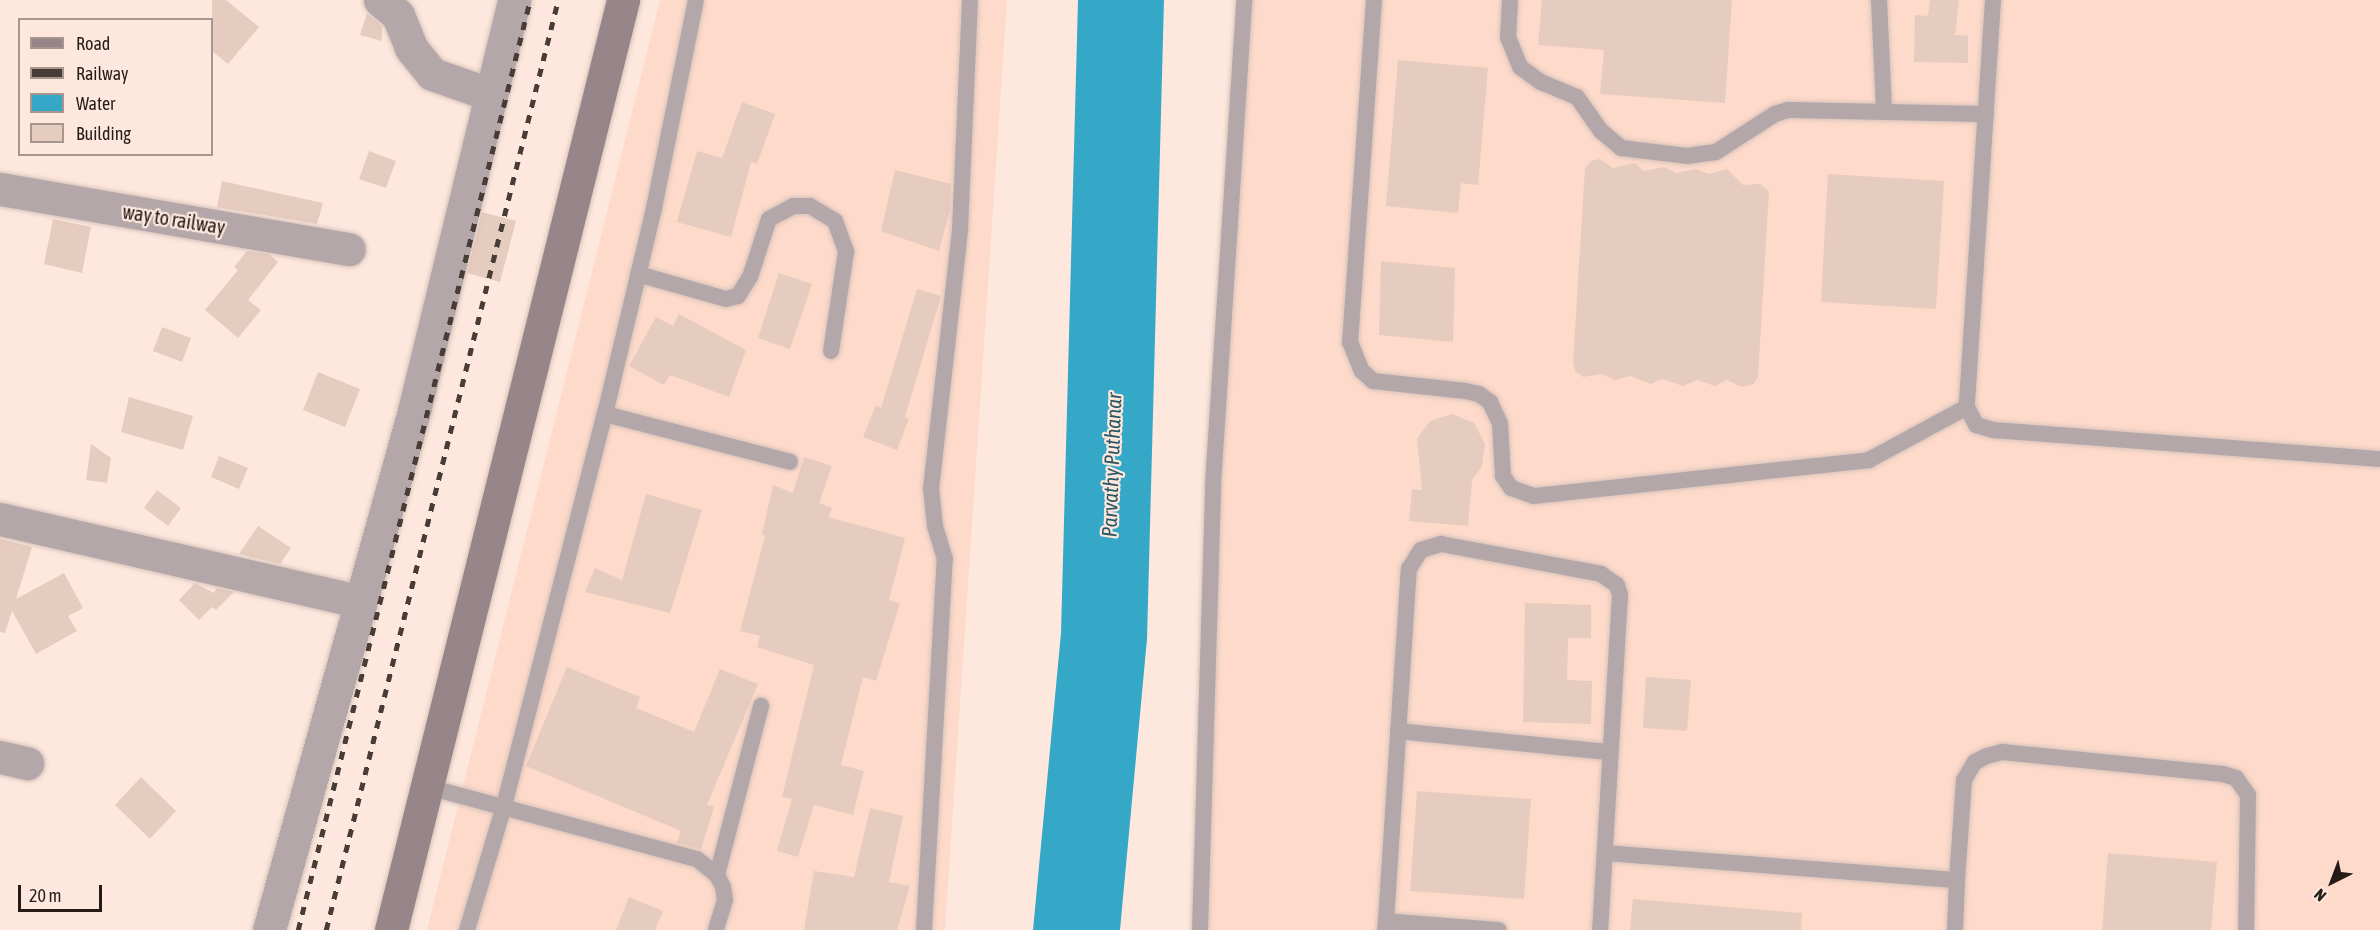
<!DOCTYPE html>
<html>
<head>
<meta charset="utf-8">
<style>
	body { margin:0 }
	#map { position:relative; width:2380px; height:930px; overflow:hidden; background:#fee8de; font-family:"Asap Condensed",sans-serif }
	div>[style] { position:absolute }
	.built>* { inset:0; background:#fedacb }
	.water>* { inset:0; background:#35a8c7 }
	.building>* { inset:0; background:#e6cbbf }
	.roads { filter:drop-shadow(0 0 2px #d7c3ba) drop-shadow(0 0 2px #d7c3ba) }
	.service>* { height:16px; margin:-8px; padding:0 8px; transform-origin:8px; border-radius:8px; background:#b4a7aa }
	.minor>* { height:33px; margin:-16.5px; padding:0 16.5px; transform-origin:16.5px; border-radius:16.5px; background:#b4a7aa }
	.secondary>* { height:33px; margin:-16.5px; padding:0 16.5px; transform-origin:16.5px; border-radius:16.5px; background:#98858a }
	.rail>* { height:4.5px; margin-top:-2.25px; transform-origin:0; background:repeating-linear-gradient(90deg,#483c37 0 8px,transparent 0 16px) }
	span { translate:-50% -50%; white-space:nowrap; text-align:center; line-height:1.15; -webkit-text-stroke:4.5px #fee8de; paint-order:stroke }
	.street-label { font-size:20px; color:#251b17 }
	.water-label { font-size:21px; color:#295865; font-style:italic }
	.legend { position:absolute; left:18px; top:18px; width:195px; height:138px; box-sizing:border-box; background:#fee8de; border:2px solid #a7968e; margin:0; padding:8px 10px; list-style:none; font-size:18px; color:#251b17 }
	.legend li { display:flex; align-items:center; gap:12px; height:30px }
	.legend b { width:30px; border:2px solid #a7968e }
	.north { position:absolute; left:2302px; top:852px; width:60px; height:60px; -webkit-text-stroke:4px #fee8de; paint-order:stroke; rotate:222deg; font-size:16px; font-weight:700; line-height:24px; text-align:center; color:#251b17 }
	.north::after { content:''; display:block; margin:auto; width:21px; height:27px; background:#251b17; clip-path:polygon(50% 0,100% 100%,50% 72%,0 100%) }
	.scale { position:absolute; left:18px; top:885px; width:84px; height:27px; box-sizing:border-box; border:3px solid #251b17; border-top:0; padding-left:8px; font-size:18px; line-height:21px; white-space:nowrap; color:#251b17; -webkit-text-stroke:4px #fee8de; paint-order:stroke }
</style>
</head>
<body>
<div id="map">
	<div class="built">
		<i style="clip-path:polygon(660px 0,1007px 0,945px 930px,427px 930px)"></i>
		<i style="clip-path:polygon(1237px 0,2380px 0,2380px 930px,1195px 930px)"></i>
	</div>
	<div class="water">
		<i style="clip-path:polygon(1078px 0,1164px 0,1147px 639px,1120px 930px,1033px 930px,1061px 633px)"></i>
	</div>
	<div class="building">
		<i style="clip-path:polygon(212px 0,226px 0,259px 27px,228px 64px,212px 51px)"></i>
		<i style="clip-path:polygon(1542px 0,1732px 0,1725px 103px,1600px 94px,1604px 50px,1538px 45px)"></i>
		<i style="clip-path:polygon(1930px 0,1959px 0,1955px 35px,1968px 36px,1968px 63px,1914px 62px,1915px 15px,1928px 16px)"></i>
		<i style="clip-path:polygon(367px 13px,382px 26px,382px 41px,360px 35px)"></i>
		<i style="clip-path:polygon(1398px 60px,1488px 68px,1478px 185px,1461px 183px,1458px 213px,1386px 206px)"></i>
		<i style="clip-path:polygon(742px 102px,775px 114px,757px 164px,751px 162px,731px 237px,677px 222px,697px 151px,722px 158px)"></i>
		<i style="clip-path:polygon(369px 151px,396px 161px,386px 188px,359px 179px)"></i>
		<i style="clip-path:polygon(1600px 159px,1613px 168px,1635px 163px,1644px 171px,1664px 167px,1676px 173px,1696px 169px,1709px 174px,1727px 169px,1743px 185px,1760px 184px,1769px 191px,1758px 377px,1754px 384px,1742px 387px,1727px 380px,1715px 386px,1697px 380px,1683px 386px,1662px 379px,1651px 384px,1630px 376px,1615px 380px,1601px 374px,1583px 377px,1575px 371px,1573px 363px,1585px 168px,1591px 161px)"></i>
		<i style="clip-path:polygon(895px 170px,951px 184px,950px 210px,939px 251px,881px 231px)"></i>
		<i style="clip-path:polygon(1828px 174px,1944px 181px,1936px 309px,1821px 302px)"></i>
		<i style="clip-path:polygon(222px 181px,323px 203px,317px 224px,217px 207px)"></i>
		<i style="clip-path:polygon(482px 212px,516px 221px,500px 282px,467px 273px)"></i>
		<i style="clip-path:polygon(53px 219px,91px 227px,82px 273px,44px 264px)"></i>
		<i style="clip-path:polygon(247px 251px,269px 254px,278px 262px,248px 300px,261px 310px,238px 338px,205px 310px,238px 270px,234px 267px)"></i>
		<i style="clip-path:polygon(1381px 261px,1455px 268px,1453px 342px,1379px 335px)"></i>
		<i style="clip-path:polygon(779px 273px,812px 284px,790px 349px,758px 338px)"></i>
		<i style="clip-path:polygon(917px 289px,941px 296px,905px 417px,909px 419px,897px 450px,863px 437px,876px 405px,881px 408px)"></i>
		<i style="clip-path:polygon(679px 314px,746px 350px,729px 397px,670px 375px,664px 385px,629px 366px,656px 317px,673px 326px)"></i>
		<i style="clip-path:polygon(162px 327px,191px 338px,182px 362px,153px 351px)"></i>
		<i style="clip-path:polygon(318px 372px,360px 389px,345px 427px,303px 410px)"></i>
		<i style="clip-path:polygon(129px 397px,193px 416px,183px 450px,121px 432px)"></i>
		<i style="clip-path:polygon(1452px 414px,1474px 423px,1485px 444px,1482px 466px,1472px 480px,1468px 526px,1409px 521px,1412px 489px,1422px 490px,1417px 439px,1430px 421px)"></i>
		<i style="clip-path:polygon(91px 444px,111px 458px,107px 483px,86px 480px)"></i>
		<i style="clip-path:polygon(219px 456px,248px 468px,239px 489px,211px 477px)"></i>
		<i style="clip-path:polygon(804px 457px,832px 466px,819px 503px,832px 508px,828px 517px,905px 538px,889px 600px,900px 603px,876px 681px,863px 677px,841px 765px,864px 771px,853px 815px,814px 805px,798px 857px,777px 851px,792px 799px,782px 797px,814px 665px,757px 647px,760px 636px,740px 631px,765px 536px,762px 534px,773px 485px,793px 493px)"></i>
		<i style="clip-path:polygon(157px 490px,181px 508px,168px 526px,144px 508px)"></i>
		<i style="clip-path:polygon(646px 494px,702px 510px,670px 613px,585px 592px,595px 568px,622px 580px)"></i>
		<i style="clip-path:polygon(258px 526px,291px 548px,280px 564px,239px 554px)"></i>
		<i style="clip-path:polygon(0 539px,32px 547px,16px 599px,64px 573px,83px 608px,68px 616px,77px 631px,36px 654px,12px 611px,5px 633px,0 632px)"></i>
		<i style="clip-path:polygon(195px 583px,214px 593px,217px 588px,234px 592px,216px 610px,212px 607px,199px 620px,179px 600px)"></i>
		<i style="clip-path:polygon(1525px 603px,1591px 605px,1591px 638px,1568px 638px,1567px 680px,1592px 681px,1591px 724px,1523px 722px)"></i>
		<i style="clip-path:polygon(567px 667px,640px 697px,636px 708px,694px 732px,720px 669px,758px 684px,707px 805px,714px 807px,701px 849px,677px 843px,681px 831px,526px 766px)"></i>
		<i style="clip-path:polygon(1646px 677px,1691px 680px,1687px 731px,1643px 728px)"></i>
		<i style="clip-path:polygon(141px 777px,176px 811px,150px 839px,115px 805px)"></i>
		<i style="clip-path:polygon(1417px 791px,1531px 799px,1524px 899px,1410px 891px)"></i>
		<i style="clip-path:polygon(870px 808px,903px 816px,889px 882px,910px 886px,897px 930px,804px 930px,814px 871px,854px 877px)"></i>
		<i style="clip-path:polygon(2108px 853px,2217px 862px,2211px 930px,2102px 930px)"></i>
		<i style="clip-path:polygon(629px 897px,663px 911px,655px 930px,616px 930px)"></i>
		<i style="clip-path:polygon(1633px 899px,1802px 913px,1801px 930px,1630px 930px)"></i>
	</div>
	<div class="roads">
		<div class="service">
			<i style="left:1374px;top:0;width:343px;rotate:94deg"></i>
			<i style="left:1350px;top:342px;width:31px;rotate:68deg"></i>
			<i style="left:1362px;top:371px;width:15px;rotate:42deg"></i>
			<i style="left:1373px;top:381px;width:93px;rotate:6.2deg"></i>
			<i style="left:1465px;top:391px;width:14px;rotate:12deg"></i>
			<i style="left:1479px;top:394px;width:14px;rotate:36deg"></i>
			<i style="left:1490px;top:402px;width:23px;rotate:65deg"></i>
			<i style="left:1500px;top:423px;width:53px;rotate:86.8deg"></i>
			<i style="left:1503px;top:476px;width:14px;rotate:56deg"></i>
			<i style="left:1511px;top:488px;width:24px;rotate:19deg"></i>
			<i style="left:1534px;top:496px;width:337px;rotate:-6.1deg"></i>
			<i style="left:1869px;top:460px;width:111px;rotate:-28.4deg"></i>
			<i style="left:1510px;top:0;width:37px;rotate:93deg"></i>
			<i style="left:1508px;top:37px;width:32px;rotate:68deg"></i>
			<i style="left:1520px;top:67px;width:26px;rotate:36deg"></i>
			<i style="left:1541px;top:82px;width:39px;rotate:23deg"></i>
			<i style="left:1577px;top:97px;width:42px;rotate:54.8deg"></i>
			<i style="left:1601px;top:131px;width:26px;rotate:40deg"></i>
			<i style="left:1621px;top:148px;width:66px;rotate:6.9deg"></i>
			<i style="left:1687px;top:156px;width:29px;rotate:-8deg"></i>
			<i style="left:1716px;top:152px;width:70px;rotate:-32.8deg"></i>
			<i style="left:1775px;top:114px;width:14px;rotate:-17deg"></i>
			<i style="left:1788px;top:110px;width:198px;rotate:1.2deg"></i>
			<i style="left:1879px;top:0;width:112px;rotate:87.4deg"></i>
			<i style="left:1993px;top:0;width:408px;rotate:93.7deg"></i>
			<i style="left:1967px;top:407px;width:20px;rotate:63deg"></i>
			<i style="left:1976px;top:425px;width:19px;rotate:16deg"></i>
			<i style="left:1994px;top:430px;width:387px;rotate:4.3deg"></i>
			<i style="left:638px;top:274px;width:91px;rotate:15.9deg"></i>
			<i style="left:726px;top:299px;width:12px;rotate:-14deg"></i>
			<i style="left:738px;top:296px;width:22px;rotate:-58deg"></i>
			<i style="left:750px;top:277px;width:61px;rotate:-71.9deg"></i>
			<i style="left:769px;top:219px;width:27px;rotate:-28deg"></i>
			<i style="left:793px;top:206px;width:17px"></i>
			<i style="left:810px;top:206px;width:29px;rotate:31deg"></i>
			<i style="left:835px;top:221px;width:33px;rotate:70deg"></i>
			<i style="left:846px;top:252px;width:100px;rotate:98.6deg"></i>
			<i style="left:605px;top:414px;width:191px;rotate:14.5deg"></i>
			<i style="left:1398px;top:731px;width:213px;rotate:5.7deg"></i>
			<i style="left:428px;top:787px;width:278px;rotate:15deg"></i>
			<i style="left:697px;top:859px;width:26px;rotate:39deg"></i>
			<i style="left:717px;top:875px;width:13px;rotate:63deg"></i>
			<i style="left:723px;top:887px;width:13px;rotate:81deg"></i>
			<i style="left:725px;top:900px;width:31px;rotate:107deg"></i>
			<i style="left:1605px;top:853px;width:353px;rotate:4.4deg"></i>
			<i style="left:1957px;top:880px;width:50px;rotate:92.3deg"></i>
			<i style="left:717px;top:875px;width:175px;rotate:-75.4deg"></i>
			<i style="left:1957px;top:880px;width:100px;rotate:-86deg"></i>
			<i style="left:1964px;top:780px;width:21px;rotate:-59deg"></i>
			<i style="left:1975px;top:762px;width:13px;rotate:-27deg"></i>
			<i style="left:1987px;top:756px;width:16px;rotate:-15deg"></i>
			<i style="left:2002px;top:752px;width:222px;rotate:5.7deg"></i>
			<i style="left:2223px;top:774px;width:14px;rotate:17deg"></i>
			<i style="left:2236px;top:778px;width:21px;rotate:55deg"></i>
			<i style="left:2248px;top:795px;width:135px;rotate:90.8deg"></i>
			<i style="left:1386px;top:921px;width:353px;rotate:-86.3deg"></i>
			<i style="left:1409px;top:569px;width:22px;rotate:-58deg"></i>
			<i style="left:1421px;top:550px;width:21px;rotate:-17deg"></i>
			<i style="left:1441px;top:544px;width:163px;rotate:10.6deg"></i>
			<i style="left:1601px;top:574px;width:19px;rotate:35deg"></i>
			<i style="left:1617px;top:585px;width:10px;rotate:73deg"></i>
			<i style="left:1620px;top:595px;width:336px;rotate:93.4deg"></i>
			<i style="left:467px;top:930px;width:129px;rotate:-73.4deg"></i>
			<i style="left:504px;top:806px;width:405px;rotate:-75.6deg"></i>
			<i style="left:605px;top:414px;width:212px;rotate:-76.6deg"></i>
			<i style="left:654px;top:208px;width:212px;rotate:-78.6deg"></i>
			<i style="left:924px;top:930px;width:372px;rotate:-86.8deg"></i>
			<i style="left:945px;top:559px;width:34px;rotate:-107deg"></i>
			<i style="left:935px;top:526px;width:37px;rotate:-96deg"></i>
			<i style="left:931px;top:489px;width:262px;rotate:-83.6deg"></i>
			<i style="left:960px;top:229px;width:229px;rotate:-87.5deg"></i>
			<i style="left:1200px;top:930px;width:445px;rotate:-88.3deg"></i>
			<i style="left:1213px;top:485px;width:486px;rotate:-86.3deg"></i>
			<i style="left:1385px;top:930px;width:9px;rotate:-84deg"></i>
			<i style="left:1386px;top:921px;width:113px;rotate:4.6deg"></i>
		</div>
		<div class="minor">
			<i style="left:380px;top:0;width:23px;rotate:40deg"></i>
			<i style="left:398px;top:15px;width:35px;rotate:68deg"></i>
			<i style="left:411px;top:48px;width:33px;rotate:51deg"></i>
			<i style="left:432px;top:74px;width:60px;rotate:19.3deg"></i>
			<i style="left:0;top:189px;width:354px;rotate:9.8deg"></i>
			<i style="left:0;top:519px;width:368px;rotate:12.9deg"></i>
			<i style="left:0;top:757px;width:28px;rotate:13deg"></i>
			<i style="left:269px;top:930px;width:539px;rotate:-74.39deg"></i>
			<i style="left:414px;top:411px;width:423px;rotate:-76.3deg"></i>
		</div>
		<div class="secondary">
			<i style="left:391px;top:930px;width:959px;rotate:-75.99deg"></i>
		</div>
	</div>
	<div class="rail">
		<i style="left:298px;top:930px;width:959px;rotate:-75.99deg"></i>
		<i style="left:326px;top:930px;width:959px;rotate:-75.99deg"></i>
	</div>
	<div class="street-label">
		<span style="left:174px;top:219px;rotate:9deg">way to railway</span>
	</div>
	<div class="water-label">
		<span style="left:1111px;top:465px;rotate:-88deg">Parvathy Puthanar</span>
	</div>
	<ul class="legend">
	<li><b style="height:8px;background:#98858a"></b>Road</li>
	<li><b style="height:8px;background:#483c37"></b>Railway</li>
	<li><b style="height:16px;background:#35a8c7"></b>Water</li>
	<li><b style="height:16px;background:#e6cbbf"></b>Building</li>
	</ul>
	<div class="north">N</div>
	<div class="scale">20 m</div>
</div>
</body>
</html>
